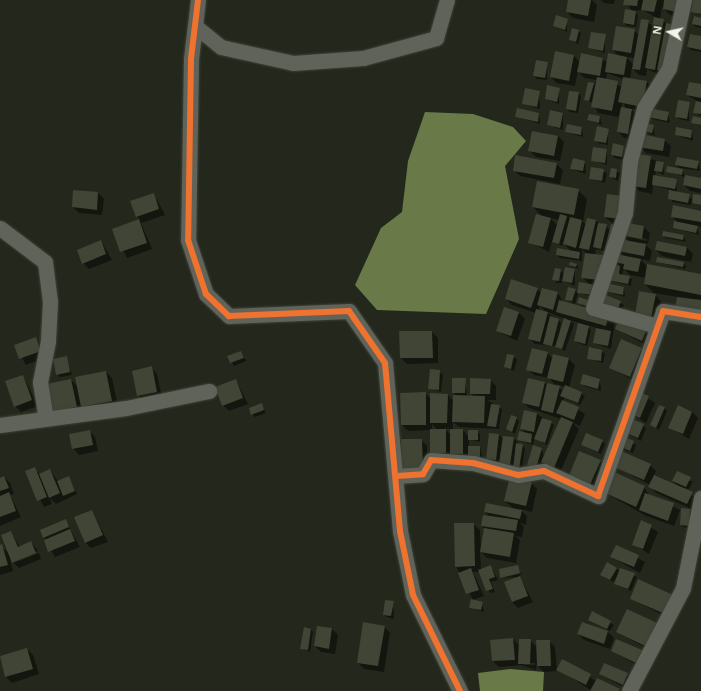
<!DOCTYPE html>
<html>
<head>
<meta charset="utf-8">
<style>
	body { margin:0 }
	#map { position:relative; width:701px; height:691px; overflow:hidden; background:#24281c; font-family:"Noto Sans",sans-serif }
	div>[style] { position:absolute }
	.water>* { inset:0; background:#697a48 }
	.shadow>* { inset:0; background:#0007 }
	.building>* { inset:0; background:#404535 }
	.roads { filter:drop-shadow(0 0 1px #3e4239) drop-shadow(0 0 1px #3e4239) }
	.minor>* { height:15px; margin:-7.5px; padding:0 7.5px; transform-origin:7.5px; border-radius:7.5px; background:#60635a }
	.cycleway>* { height:6px; margin:-3px; padding:0 3px; transform-origin:3px; border-radius:3px; background:#ef722f }
	span { translate:-50% -50%; white-space:nowrap; text-align:center; line-height:1.15; -webkit-text-stroke:3px #252c18; paint-order:stroke }
	.north { position:absolute; left:649px; top:12px; width:40px; height:40px; -webkit-text-stroke:3px #252c18; paint-order:stroke; rotate:279deg; font-size:11px; font-weight:700; line-height:16px; text-align:center; color:#f1f6e9 }
	.north::after { content:''; display:block; margin:auto; width:14px; height:18px; background:#f1f6e9; clip-path:polygon(50% 0,100% 100%,50% 72%,0 100%) }
</style>
</head>
<body>
<div id="map">
	<div class="water">
		<i style="clip-path:polygon(425px 112px,473px 114px,513px 127px,526px 141px,505px 166px,519px 239px,486px 314px,377px 310px,355px 285px,381px 228px,402px 212px,408px 161px)"></i>
		<i style="clip-path:polygon(510px 669px,544px 672px,543px 691px,480px 691px,478px 673px)"></i>
	</div>
	<div class="shadow">
		<i style="clip-path:polygon(569px 0,592px 0,597px 5px,594px 22px,573px 18px,567px 12px)"></i>
		<i style="clip-path:polygon(601px 0,615px 0,614px 4px,604px 3px)"></i>
		<i style="clip-path:polygon(evenodd,625px 0,686px 0,683px 18px,670px 15px,662px 7px,660px 19px,669px 25px,660px 75px,647px 69px,646px 76px,639px 75px,632px 68px,630px 78px,647px 82px,653px 88px,649px 109px,668px 113px,670px 123px,652px 119px,650px 112px,631px 109px,638px 116px,634px 140px,624px 138px,618px 132px,626px 109px,623px 102px,618px 117px,598px 113px,593px 103px,585px 99px,597px 80px,584px 78px,578px 71px,575px 86px,557px 83px,551px 77px,574px 56px,580px 62px,603px 59px,607px 63px,620px 57px,613px 50px,634px 30px,639px 35px,642px 20px,654px 26px,655px 17px,643px 10px,634px 11px,638px 15px,636px 27px,627px 26px,624px 23px,632px 11px,625px 0,626px 57px,635px 58px,634px 65px,626px 57px,625px 0,607px 73px,623px 79px,622px 87px,606px 80px,607px 73px)"></i>
		<i style="clip-path:polygon(694px 0,701px 0,701px 15px,692px 11px)"></i>
		<i style="clip-path:polygon(701px 19px,701px 28px,696px 27px,693px 24px)"></i>
		<i style="clip-path:polygon(567px 20px,567px 32px,554px 26px)"></i>
		<i style="clip-path:polygon(578px 31px,581px 33px,578px 44px,570px 40px)"></i>
		<i style="clip-path:polygon(605px 35px,605px 53px,589px 48px)"></i>
		<i style="clip-path:polygon(701px 37px,701px 52px,691px 50px,688px 47px)"></i>
		<i style="clip-path:polygon(547px 63px,547px 80px,537px 79px,534px 76px)"></i>
		<i style="clip-path:polygon(701px 85px,701px 116px,694px 112px,697px 101px,687px 95px)"></i>
		<i style="clip-path:polygon(559px 89px,559px 104px,546px 99px)"></i>
		<i style="clip-path:polygon(539px 92px,540px 109px,523px 104px)"></i>
		<i style="clip-path:polygon(578px 93px,581px 96px,578px 113px,570px 112px,567px 109px)"></i>
		<i style="clip-path:polygon(689px 103px,689px 121px,679px 119px,676px 116px)"></i>
		<i style="clip-path:polygon(539px 114px,540px 124px,517px 117px)"></i>
		<i style="clip-path:polygon(563px 114px,563px 130px,548px 125px)"></i>
		<i style="clip-path:polygon(600px 117px,602px 125px,588px 120px)"></i>
		<i style="clip-path:polygon(701px 119px,701px 126px,693px 122px)"></i>
		<i style="clip-path:polygon(653px 126px,655px 136px,643px 131px)"></i>
		<i style="clip-path:polygon(582px 128px,583px 137px,566px 132px)"></i>
		<i style="clip-path:polygon(608px 130px,608px 145px,598px 143px,595px 140px)"></i>
		<i style="clip-path:polygon(692px 131px,693px 141px,676px 135px)"></i>
		<i style="clip-path:polygon(558px 136px,564px 142px,560px 161px,536px 157px,530px 151px)"></i>
		<i style="clip-path:polygon(664px 140px,671px 146px,669px 157px,646px 153px,640px 147px)"></i>
		<i style="clip-path:polygon(623px 147px,624px 160px,615px 158px,612px 155px)"></i>
		<i style="clip-path:polygon(607px 150px,607px 165px,592px 160px)"></i>
		<i style="clip-path:polygon(638px 155px,663px 163px,664px 175px,656px 171px,655px 176px,676px 180px,677px 193px,693px 199px,701px 197px,701px 206px,692px 201px,691px 205px,672px 202px,671px 190px,653px 185px,652px 194px,639px 191px,633px 185px)"></i>
		<i style="clip-path:polygon(516px 156px,557px 164px,563px 170px,560px 184px,520px 176px,514px 170px)"></i>
		<i style="clip-path:polygon(585px 162px,586px 174px,571px 169px)"></i>
		<i style="clip-path:polygon(698px 162px,700px 171px,681px 168px,685px 176px,701px 179px,701px 193px,690px 191px,684px 185px,685px 177px,667px 171px,681px 169px,676px 165px)"></i>
		<i style="clip-path:polygon(592px 168px,607px 173px,605px 183px,590px 179px)"></i>
		<i style="clip-path:polygon(612px 169px,620px 173px,618px 181px,610px 177px)"></i>
		<i style="clip-path:polygon(evenodd,578px 190px,587px 199px,583px 222px,586px 225px,596px 221px,611px 230px,609px 251px,605px 247px,604px 251px,596px 249px,595px 255px,606px 284px,624px 288px,625px 297px,605px 291px,596px 298px,578px 292px,590px 285px,582px 277px,586px 253px,582px 249px,582px 261px,560px 258px,557px 255px,571px 251px,563px 243px,562px 246px,552px 241px,549px 252px,529px 242px,542px 216px,533px 207px,578px 190px,550px 218px,559px 220px,558px 226px,550px 218px)"></i>
		<i style="clip-path:polygon(74px 191px,98px 193px,104px 199px,102px 215px,79px 213px,73px 207px)"></i>
		<i style="clip-path:polygon(154px 194px,165px 215px,141px 223px,152px 249px,127px 258px,113px 229px,140px 219px,137px 216px)"></i>
		<i style="clip-path:polygon(evenodd,608px 195px,627px 224px,644px 227px,650px 233px,648px 244px,644px 243px,652px 251px,650px 261px,640px 259px,648px 267px,701px 275px,701px 318px,678px 297px,654px 293px,645px 284px,646px 278px,630px 275px,624px 269px,622px 275px,632px 279px,631px 286px,609px 280px,620px 266px,616px 262px,625px 257px,618px 250px,630px 242px,622px 235px,624px 224px,612px 223px,605px 217px,608px 195px,628px 235px,647px 239px,647px 241px,628px 237px,628px 235px)"></i>
		<i style="clip-path:polygon(701px 212px,701px 227px,697px 226px,699px 235px,674px 228px,678px 223px,672px 216px)"></i>
		<i style="clip-path:polygon(663px 236px,684px 236px,686px 242px,666px 238px)"></i>
		<i style="clip-path:polygon(101px 241px,112px 260px,89px 269px,83px 263px)"></i>
		<i style="clip-path:polygon(687px 247px,693px 254px,691px 262px,662px 256px,656px 250px)"></i>
		<i style="clip-path:polygon(657px 262px,683px 263px,686px 266px,685px 269px)"></i>
		<i style="clip-path:polygon(570px 263px,577px 265px,579px 269px,573px 267px)"></i>
		<i style="clip-path:polygon(556px 269px,565px 274px,575px 270px,575px 286px,562px 280px,562px 283px,556px 283px)"></i>
		<i style="clip-path:polygon(evenodd,537px 289px,542px 294px,558px 293px,563px 302px,587px 309px,578px 302px,580px 298px,615px 321px,611px 349px,594px 343px,597px 328px,569px 320px,574px 324px,565px 351px,555px 346px,535px 344px,529px 338px,536px 313px,512px 305px,506px 299px,537px 289px,540px 306px,547px 313px,538px 311px,540px 306px,537px 289px,545px 311px,565px 319px,559px 337px,561px 322px,545px 311px)"></i>
		<i style="clip-path:polygon(575px 290px,578px 293px,575px 304px,566px 299px)"></i>
		<i style="clip-path:polygon(604px 295px,624px 305px,619px 315px)"></i>
		<i style="clip-path:polygon(655px 295px,661px 301px,657px 323px,636px 315px)"></i>
		<i style="clip-path:polygon(519px 313px,525px 319px,517px 341px,497px 331px)"></i>
		<i style="clip-path:polygon(588px 327px,591px 330px,587px 346px,578px 343px,575px 341px)"></i>
		<i style="clip-path:polygon(616px 329px,645px 332px,651px 338px,648px 346px)"></i>
		<i style="clip-path:polygon(400px 332px,432px 332px,438px 338px,438px 363px,407px 364px,401px 358px)"></i>
		<i style="clip-path:polygon(36px 338px,47px 357px,26px 365px,15px 346px)"></i>
		<i style="clip-path:polygon(590px 349px,605px 353px,603px 363px,588px 358px)"></i>
		<i style="clip-path:polygon(642px 349px,648px 355px,636px 382px,610px 367px)"></i>
		<i style="clip-path:polygon(241px 352px,246px 361px,234px 366px,229px 357px)"></i>
		<i style="clip-path:polygon(evenodd,547px 353px,553px 359px,569px 359px,575px 365px,569px 387px,585px 396px,580px 405px,564px 398px,563px 401px,585px 414px,580px 426px,572px 422px,579px 429px,560px 473px,542px 461px,539px 470px,530px 467px,542px 449px,544px 459px,561px 419px,529px 408px,523px 402px,545px 383px,557px 387px,549px 378px,534px 375px,528px 369px,547px 353px,556px 384px,565px 387px,563px 392px,556px 384px)"></i>
		<i style="clip-path:polygon(507px 355px,517px 359px,514px 371px,505px 367px)"></i>
		<i style="clip-path:polygon(66px 357px,72px 375px,60px 377px,57px 374px)"></i>
		<i style="clip-path:polygon(151px 367px,157px 374px,162px 398px,144px 402px,138px 395px)"></i>
		<i style="clip-path:polygon(431px 370px,443px 374px,441px 392px,429px 388px)"></i>
		<i style="clip-path:polygon(106px 372px,112px 378px,118px 407px,59px 418px,71px 380px,78px 387px)"></i>
		<i style="clip-path:polygon(23px 376px,38px 406px,21px 412px,15px 406px)"></i>
		<i style="clip-path:polygon(583px 376px,600px 380px,601px 391px,584px 386px)"></i>
		<i style="clip-path:polygon(evenodd,465px 379px,467px 397px,474px 397px,471px 393px,490px 380px,496px 386px,496px 400px,487px 400px,502px 409px,499px 429px,459px 427px,453px 422px,453px 430px,463px 430px,469px 437px,477px 431px,480px 434px,480px 442px,469px 439px,469px 447px,480px 447px,483px 460px,437px 459px,431px 430px,408px 431px,402px 425px,425px 393px,431px 399px,448px 395px,454px 401px,457px 397px,453px 392px,465px 379px,432px 424px,438px 430px,432px 430px,432px 424px,465px 379px,444px 428px,451px 429px,451px 435px,444px 428px)"></i>
		<i style="clip-path:polygon(236px 380px,248px 404px,229px 411px,223px 405px)"></i>
		<i style="clip-path:polygon(639px 393px,655px 403px,646px 423px,630px 413px)"></i>
		<i style="clip-path:polygon(261px 405px,266px 413px,255px 417px,252px 414px)"></i>
		<i style="clip-path:polygon(664px 408px,667px 411px,659px 430px,651px 425px)"></i>
		<i style="clip-path:polygon(692px 412px,698px 418px,689px 439px,669px 427px)"></i>
		<i style="clip-path:polygon(537px 414px,554px 425px,547px 445px,535px 438px,533px 445px,518px 440px,526px 434px,521px 428px)"></i>
		<i style="clip-path:polygon(516px 418px,519px 421px,515px 434px,507px 429px)"></i>
		<i style="clip-path:polygon(630px 419px,646px 428px,641px 441px,625px 432px)"></i>
		<i style="clip-path:polygon(89px 431px,95px 437px,98px 451px,79px 455px,73px 448px)"></i>
		<i style="clip-path:polygon(499px 435px,504px 440px,513px 438px,525px 448px,522px 471px,487px 459px)"></i>
		<i style="clip-path:polygon(624px 438px,636px 445px,633px 453px,623px 449px)"></i>
		<i style="clip-path:polygon(421px 440px,427px 446px,428px 476px,409px 476px)"></i>
		<i style="clip-path:polygon(602px 441px,605px 444px,601px 454px,582px 445px)"></i>
		<i style="clip-path:polygon(600px 461px,606px 467px,595px 492px,575px 484px)"></i>
		<i style="clip-path:polygon(650px 465px,656px 471px,654px 476px,679px 487px,673px 481px,693px 481px,689px 489px,681px 488px,698px 499px,694px 510px,656px 493px,650px 485px,615px 466px)"></i>
		<i style="clip-path:polygon(34px 469px,40px 474px,50px 470px,58px 481px,69px 477px,77px 494px,56px 504px,50px 498px,52px 504px,44px 507px,26px 472px)"></i>
		<i style="clip-path:polygon(4px 477px,10px 483px,14px 494px,10px 495px,21px 517px,0 526px,0 479px)"></i>
		<i style="clip-path:polygon(531px 483px,537px 489px,532px 512px,520px 509px,527px 516px,526px 525px,520px 523px,524px 527px,522px 537px,515px 536px,520px 540px,516px 563px,487px 558px,480px 551px,481px 570px,491px 566px,498px 580px,491px 582px,495px 592px,490px 593px,480px 572px,473px 572px,484px 596px,473px 600px,456px 566px,473px 524px,480px 530px,481px 551px,485px 529px,482px 526px,490px 517px,485px 512px,514px 509px,505px 501px)"></i>
		<i style="clip-path:polygon(644px 487px,649px 495px,680px 510px,674px 526px,646px 516px,604px 492px)"></i>
		<i style="clip-path:polygon(690px 509px,691px 528px,684px 527px,681px 525px)"></i>
		<i style="clip-path:polygon(92px 511px,108px 542px,91px 548px,85px 542px)"></i>
		<i style="clip-path:polygon(65px 520px,80px 547px,55px 557px,44px 537px)"></i>
		<i style="clip-path:polygon(642px 522px,658px 532px,649px 554px,633px 544px)"></i>
		<i style="clip-path:polygon(11px 532px,20px 547px,31px 542px,38px 551px,14px 563px,39px 553px,41px 559px,19px 568px,10px 559px,13px 571px,0 575px,0 546px,9px 553px)"></i>
		<i style="clip-path:polygon(616px 546px,645px 562px,640px 573px,611px 557px)"></i>
		<i style="clip-path:polygon(616px 569px,637px 577px,631px 591px,615px 584px,619px 575px,613px 582px,601px 575px)"></i>
		<i style="clip-path:polygon(522px 573px,519px 576px,533px 602px,518px 608px,512px 602px,516px 577px,502px 578px)"></i>
		<i style="clip-path:polygon(639px 581px,671px 619px,631px 599px)"></i>
		<i style="clip-path:polygon(393px 602px,394px 619px,387px 617px,384px 615px)"></i>
		<i style="clip-path:polygon(482px 602px,484px 612px,470px 608px)"></i>
		<i style="clip-path:polygon(593px 613px,614px 625px,610px 631px,589px 619px)"></i>
		<i style="clip-path:polygon(582px 623px,608px 632px,614px 638px,610px 649px,584px 640px,578px 634px)"></i>
		<i style="clip-path:polygon(384px 626px,390px 633px,384px 672px,364px 669px,358px 663px)"></i>
		<i style="clip-path:polygon(318px 627px,332px 629px,338px 635px,335px 654px,321px 652px,315px 646px)"></i>
		<i style="clip-path:polygon(311px 629px,313px 632px,310px 652px,301px 648px)"></i>
		<i style="clip-path:polygon(662px 630px,651px 651px,617px 632px)"></i>
		<i style="clip-path:polygon(evenodd,513px 639px,520px 646px,530px 640px,537px 647px,549px 641px,555px 647px,557px 671px,544px 672px,538px 666px,538px 655px,536px 670px,521px 665px,499px 667px,493px 661px,513px 639px,524px 663px,535px 663px,535px 665px,524px 665px,524px 663px)"></i>
		<i style="clip-path:polygon(616px 640px,642px 668px,612px 651px)"></i>
		<i style="clip-path:polygon(27px 649px,33px 655px,39px 674px,12px 683px,6px 677px)"></i>
		<i style="clip-path:polygon(563px 660px,596px 681px,621px 691px,592px 691px,558px 669px)"></i>
		<i style="clip-path:polygon(604px 664px,634px 680px,629px 690px,600px 674px)"></i>
	</div>
	<div class="building">
		<i style="clip-path:polygon(568px 0,591px 0,588px 16px,566px 12px)"></i>
		<i style="clip-path:polygon(624px 0,638px 0,637px 6px,623px 5px)"></i>
		<i style="clip-path:polygon(643px 0,657px 0,654px 12px,641px 10px)"></i>
		<i style="clip-path:polygon(664px 0,679px 0,677px 12px,663px 9px)"></i>
		<i style="clip-path:polygon(693px 0,701px 0,701px 14px,691px 12px)"></i>
		<i style="clip-path:polygon(625px 9px,636px 11px,634px 25px,623px 23px)"></i>
		<i style="clip-path:polygon(556px 15px,568px 19px,565px 30px,553px 26px)"></i>
		<i style="clip-path:polygon(694px 16px,701px 18px,701px 26px,692px 24px)"></i>
		<i style="clip-path:polygon(654px 17px,664px 19px,655px 70px,645px 68px)"></i>
		<i style="clip-path:polygon(641px 19px,649px 20px,640px 70px,632px 69px)"></i>
		<i style="clip-path:polygon(666px 23px,674px 25px,665px 72px,657px 70px)"></i>
		<i style="clip-path:polygon(616px 26px,635px 29px,631px 53px,612px 50px)"></i>
		<i style="clip-path:polygon(572px 28px,579px 30px,576px 42px,569px 40px)"></i>
		<i style="clip-path:polygon(591px 32px,606px 34px,603px 51px,588px 48px)"></i>
		<i style="clip-path:polygon(690px 34px,701px 36px,701px 50px,687px 47px)"></i>
		<i style="clip-path:polygon(555px 51px,574px 55px,569px 81px,550px 77px)"></i>
		<i style="clip-path:polygon(581px 53px,603px 58px,600px 76px,577px 72px)"></i>
		<i style="clip-path:polygon(608px 53px,627px 57px,624px 75px,605px 72px)"></i>
		<i style="clip-path:polygon(536px 60px,548px 62px,545px 78px,533px 76px)"></i>
		<i style="clip-path:polygon(597px 77px,618px 81px,612px 111px,591px 107px)"></i>
		<i style="clip-path:polygon(623px 77px,647px 81px,642px 107px,618px 102px)"></i>
		<i style="clip-path:polygon(588px 82px,594px 83px,589px 101px,584px 100px)"></i>
		<i style="clip-path:polygon(689px 82px,701px 84px,701px 98px,686px 95px)"></i>
		<i style="clip-path:polygon(547px 85px,560px 88px,557px 102px,545px 99px)"></i>
		<i style="clip-path:polygon(525px 88px,540px 91px,537px 107px,522px 104px)"></i>
		<i style="clip-path:polygon(569px 91px,579px 92px,576px 111px,566px 109px)"></i>
		<i style="clip-path:polygon(678px 100px,690px 102px,687px 119px,675px 117px)"></i>
		<i style="clip-path:polygon(696px 101px,701px 102px,701px 114px,693px 113px)"></i>
		<i style="clip-path:polygon(621px 107px,632px 109px,628px 134px,617px 132px)"></i>
		<i style="clip-path:polygon(517px 108px,539px 113px,538px 122px,515px 117px)"></i>
		<i style="clip-path:polygon(650px 108px,669px 112px,667px 121px,648px 117px)"></i>
		<i style="clip-path:polygon(550px 110px,563px 113px,560px 128px,547px 125px)"></i>
		<i style="clip-path:polygon(589px 114px,600px 116px,599px 123px,587px 120px)"></i>
		<i style="clip-path:polygon(693px 116px,701px 118px,701px 125px,691px 123px)"></i>
		<i style="clip-path:polygon(644px 123px,654px 125px,652px 133px,642px 131px)"></i>
		<i style="clip-path:polygon(567px 124px,582px 127px,581px 135px,565px 132px)"></i>
		<i style="clip-path:polygon(597px 126px,609px 129px,606px 143px,594px 141px)"></i>
		<i style="clip-path:polygon(676px 127px,692px 130px,691px 138px,675px 135px)"></i>
		<i style="clip-path:polygon(532px 131px,558px 136px,554px 156px,528px 151px)"></i>
		<i style="clip-path:polygon(641px 134px,665px 139px,663px 151px,638px 147px)"></i>
		<i style="clip-path:polygon(613px 143px,624px 146px,622px 157px,611px 155px)"></i>
		<i style="clip-path:polygon(593px 147px,607px 149px,605px 163px,591px 161px)"></i>
		<i style="clip-path:polygon(638px 154px,651px 156px,646px 188px,632px 186px)"></i>
		<i style="clip-path:polygon(515px 155px,557px 163px,554px 178px,513px 171px)"></i>
		<i style="clip-path:polygon(677px 157px,699px 161px,697px 169px,675px 165px)"></i>
		<i style="clip-path:polygon(573px 158px,585px 161px,583px 171px,570px 169px)"></i>
		<i style="clip-path:polygon(656px 161px,664px 162px,662px 172px,654px 171px)"></i>
		<i style="clip-path:polygon(667px 166px,683px 169px,682px 175px,666px 172px)"></i>
		<i style="clip-path:polygon(591px 167px,604px 169px,602px 181px,589px 179px)"></i>
		<i style="clip-path:polygon(611px 168px,617px 169px,616px 178px,609px 177px)"></i>
		<i style="clip-path:polygon(653px 175px,677px 179px,675px 189px,652px 185px)"></i>
		<i style="clip-path:polygon(685px 175px,701px 178px,701px 189px,683px 185px)"></i>
		<i style="clip-path:polygon(537px 181px,579px 189px,574px 215px,532px 207px)"></i>
		<i style="clip-path:polygon(73px 190px,98px 192px,97px 210px,72px 207px)"></i>
		<i style="clip-path:polygon(669px 190px,690px 194px,688px 203px,668px 199px)"></i>
		<i style="clip-path:polygon(154px 193px,159px 209px,136px 217px,130px 201px)"></i>
		<i style="clip-path:polygon(607px 194px,623px 196px,621px 219px,604px 217px)"></i>
		<i style="clip-path:polygon(693px 194px,701px 195px,701px 205px,692px 203px)"></i>
		<i style="clip-path:polygon(673px 205px,701px 211px,701px 222px,671px 217px)"></i>
		<i style="clip-path:polygon(536px 214px,551px 218px,543px 247px,528px 243px)"></i>
		<i style="clip-path:polygon(560px 214px,567px 216px,559px 244px,552px 242px)"></i>
		<i style="clip-path:polygon(570px 217px,582px 220px,576px 248px,563px 244px)"></i>
		<i style="clip-path:polygon(587px 218px,596px 220px,589px 250px,579px 248px)"></i>
		<i style="clip-path:polygon(139px 219px,147px 243px,120px 252px,112px 229px)"></i>
		<i style="clip-path:polygon(674px 221px,698px 226px,696px 233px,673px 228px)"></i>
		<i style="clip-path:polygon(623px 222px,644px 226px,642px 239px,621px 235px)"></i>
		<i style="clip-path:polygon(598px 223px,607px 224px,601px 249px,593px 247px)"></i>
		<i style="clip-path:polygon(611px 224px,616px 225px,610px 249px,605px 248px)"></i>
		<i style="clip-path:polygon(663px 231px,684px 235px,683px 240px,662px 236px)"></i>
		<i style="clip-path:polygon(619px 239px,646px 244px,644px 256px,617px 251px)"></i>
		<i style="clip-path:polygon(101px 240px,106px 254px,82px 264px,77px 250px)"></i>
		<i style="clip-path:polygon(657px 241px,687px 247px,685px 256px,655px 250px)"></i>
		<i style="clip-path:polygon(557px 248px,580px 252px,579px 259px,556px 255px)"></i>
		<i style="clip-path:polygon(585px 253px,603px 255px,600px 280px,581px 278px)"></i>
		<i style="clip-path:polygon(616px 254px,641px 259px,638px 272px,623px 269px,624px 264px,614px 262px)"></i>
		<i style="clip-path:polygon(657px 257px,684px 262px,683px 267px,656px 262px)"></i>
		<i style="clip-path:polygon(570px 262px,577px 264px,576px 267px,569px 265px)"></i>
		<i style="clip-path:polygon(611px 264px,620px 266px,619px 274px,630px 276px,628px 284px,608px 280px)"></i>
		<i style="clip-path:polygon(647px 264px,701px 274px,701px 295px,644px 284px)"></i>
		<i style="clip-path:polygon(565px 267px,575px 269px,572px 283px,562px 281px)"></i>
		<i style="clip-path:polygon(555px 268px,561px 269px,559px 281px,552px 280px)"></i>
		<i style="clip-path:polygon(511px 279px,538px 288px,531px 308px,505px 299px)"></i>
		<i style="clip-path:polygon(579px 282px,596px 285px,594px 295px,577px 293px)"></i>
		<i style="clip-path:polygon(606px 283px,624px 287px,623px 295px,604px 291px)"></i>
		<i style="clip-path:polygon(568px 287px,576px 289px,572px 301px,565px 300px)"></i>
		<i style="clip-path:polygon(542px 288px,558px 292px,553px 310px,537px 305px)"></i>
		<i style="clip-path:polygon(639px 291px,656px 294px,651px 318px,635px 315px)"></i>
		<i style="clip-path:polygon(603px 294px,621px 301px,616px 313px,598px 305px)"></i>
		<i style="clip-path:polygon(579px 297px,591px 301px,589px 307px,577px 303px)"></i>
		<i style="clip-path:polygon(677px 297px,701px 300px,701px 313px,675px 309px)"></i>
		<i style="clip-path:polygon(559px 300px,609px 314px,606px 326px,556px 312px)"></i>
		<i style="clip-path:polygon(504px 307px,519px 312px,511px 336px,496px 331px)"></i>
		<i style="clip-path:polygon(536px 309px,548px 312px,540px 342px,528px 339px)"></i>
		<i style="clip-path:polygon(550px 316px,559px 319px,552px 346px,543px 344px)"></i>
		<i style="clip-path:polygon(564px 318px,571px 321px,562px 349px,555px 347px)"></i>
		<i style="clip-path:polygon(619px 319px,646px 331px,642px 341px,615px 329px)"></i>
		<i style="clip-path:polygon(578px 323px,589px 326px,585px 344px,574px 341px)"></i>
		<i style="clip-path:polygon(596px 328px,611px 331px,608px 346px,593px 343px)"></i>
		<i style="clip-path:polygon(399px 331px,432px 331px,433px 358px,400px 358px)"></i>
		<i style="clip-path:polygon(36px 337px,41px 351px,19px 359px,14px 345px)"></i>
		<i style="clip-path:polygon(621px 339px,642px 348px,630px 377px,609px 368px)"></i>
		<i style="clip-path:polygon(589px 347px,602px 350px,601px 361px,587px 359px)"></i>
		<i style="clip-path:polygon(532px 348px,548px 352px,542px 374px,526px 370px)"></i>
		<i style="clip-path:polygon(241px 351px,244px 358px,230px 363px,227px 356px)"></i>
		<i style="clip-path:polygon(507px 354px,514px 355px,511px 369px,504px 367px)"></i>
		<i style="clip-path:polygon(553px 354px,569px 358px,563px 382px,547px 378px)"></i>
		<i style="clip-path:polygon(67px 356px,70px 372px,56px 375px,53px 359px)"></i>
		<i style="clip-path:polygon(152px 366px,157px 392px,137px 396px,132px 371px)"></i>
		<i style="clip-path:polygon(430px 369px,440px 370px,439px 390px,428px 389px)"></i>
		<i style="clip-path:polygon(106px 371px,112px 401px,81px 407px,75px 377px)"></i>
		<i style="clip-path:polygon(583px 374px,600px 379px,598px 389px,580px 384px)"></i>
		<i style="clip-path:polygon(23px 375px,32px 400px,14px 407px,5px 381px)"></i>
		<i style="clip-path:polygon(452px 378px,466px 378px,465px 393px,452px 393px)"></i>
		<i style="clip-path:polygon(470px 378px,491px 379px,490px 394px,470px 394px)"></i>
		<i style="clip-path:polygon(528px 378px,545px 382px,539px 407px,522px 403px)"></i>
		<i style="clip-path:polygon(71px 379px,77px 407px,52px 412px,46px 384px)"></i>
		<i style="clip-path:polygon(236px 379px,243px 398px,222px 406px,215px 387px)"></i>
		<i style="clip-path:polygon(547px 383px,560px 386px,553px 413px,541px 410px)"></i>
		<i style="clip-path:polygon(565px 385px,582px 392px,578px 403px,560px 396px)"></i>
		<i style="clip-path:polygon(426px 392px,426px 425px,401px 425px,400px 393px)"></i>
		<i style="clip-path:polygon(639px 392px,649px 396px,640px 418px,629px 413px)"></i>
		<i style="clip-path:polygon(430px 393px,448px 394px,447px 423px,430px 423px)"></i>
		<i style="clip-path:polygon(453px 395px,485px 396px,484px 423px,452px 422px)"></i>
		<i style="clip-path:polygon(562px 400px,579px 407px,574px 420px,556px 413px)"></i>
		<i style="clip-path:polygon(262px 403px,264px 410px,251px 415px,249px 408px)"></i>
		<i style="clip-path:polygon(491px 404px,500px 405px,496px 427px,487px 426px)"></i>
		<i style="clip-path:polygon(659px 405px,665px 407px,656px 428px,650px 425px)"></i>
		<i style="clip-path:polygon(678px 405px,692px 412px,683px 434px,668px 428px)"></i>
		<i style="clip-path:polygon(524px 410px,537px 413px,534px 432px,520px 429px)"></i>
		<i style="clip-path:polygon(511px 415px,517px 417px,512px 432px,506px 429px)"></i>
		<i style="clip-path:polygon(561px 417px,573px 422px,554px 468px,541px 462px)"></i>
		<i style="clip-path:polygon(542px 418px,552px 421px,545px 443px,534px 439px)"></i>
		<i style="clip-path:polygon(630px 418px,644px 424px,638px 438px,624px 432px)"></i>
		<i style="clip-path:polygon(430px 429px,446px 429px,446px 453px,430px 453px)"></i>
		<i style="clip-path:polygon(450px 429px,463px 429px,463px 454px,450px 454px)"></i>
		<i style="clip-path:polygon(90px 430px,93px 445px,72px 449px,69px 434px)"></i>
		<i style="clip-path:polygon(468px 430px,478px 430px,478px 440px,468px 440px)"></i>
		<i style="clip-path:polygon(519px 431px,532px 434px,531px 443px,517px 440px)"></i>
		<i style="clip-path:polygon(489px 433px,499px 434px,496px 460px,486px 459px)"></i>
		<i style="clip-path:polygon(586px 433px,603px 440px,598px 452px,581px 445px)"></i>
		<i style="clip-path:polygon(503px 436px,514px 437px,510px 465px,499px 463px)"></i>
		<i style="clip-path:polygon(623px 436px,634px 441px,630px 451px,619px 446px)"></i>
		<i style="clip-path:polygon(401px 439px,422px 439px,423px 470px,402px 470px)"></i>
		<i style="clip-path:polygon(516px 443px,523px 444px,519px 469px,513px 468px)"></i>
		<i style="clip-path:polygon(533px 445px,542px 448px,536px 468px,527px 465px)"></i>
		<i style="clip-path:polygon(468px 446px,480px 446px,480px 458px,468px 458px)"></i>
		<i style="clip-path:polygon(579px 451px,601px 460px,589px 487px,568px 478px)"></i>
		<i style="clip-path:polygon(621px 451px,651px 464px,644px 480px,614px 467px)"></i>
		<i style="clip-path:polygon(35px 467px,47px 497px,37px 501px,25px 471px)"></i>
		<i style="clip-path:polygon(50px 469px,60px 493px,49px 498px,39px 474px)"></i>
		<i style="clip-path:polygon(612px 471px,645px 486px,636px 507px,603px 492px)"></i>
		<i style="clip-path:polygon(677px 471px,691px 477px,686px 487px,672px 481px)"></i>
		<i style="clip-path:polygon(654px 475px,693px 492px,687px 504px,648px 487px)"></i>
		<i style="clip-path:polygon(4px 476px,9px 488px,0 491px,0 478px)"></i>
		<i style="clip-path:polygon(69px 476px,75px 491px,63px 496px,57px 481px)"></i>
		<i style="clip-path:polygon(510px 476px,532px 482px,526px 506px,504px 501px)"></i>
		<i style="clip-path:polygon(9px 492px,16px 511px,0 517px,0 496px)"></i>
		<i style="clip-path:polygon(645px 493px,674px 503px,668px 521px,639px 510px)"></i>
		<i style="clip-path:polygon(486px 503px,522px 510px,520px 519px,484px 512px)"></i>
		<i style="clip-path:polygon(681px 508px,690px 509px,689px 526px,680px 525px)"></i>
		<i style="clip-path:polygon(92px 510px,103px 535px,85px 543px,74px 517px)"></i>
		<i style="clip-path:polygon(483px 515px,518px 520px,516px 531px,481px 526px)"></i>
		<i style="clip-path:polygon(66px 519px,69px 527px,43px 538px,40px 530px)"></i>
		<i style="clip-path:polygon(641px 520px,652px 525px,643px 549px,632px 545px)"></i>
		<i style="clip-path:polygon(454px 523px,474px 523px,475px 566px,455px 567px)"></i>
		<i style="clip-path:polygon(484px 528px,514px 533px,510px 557px,480px 552px)"></i>
		<i style="clip-path:polygon(70px 529px,75px 541px,48px 552px,44px 540px)"></i>
		<i style="clip-path:polygon(11px 531px,18px 547px,31px 541px,36px 553px,12px 563px,1px 535px)"></i>
		<i style="clip-path:polygon(2px 544px,8px 565px,0 567px,0 545px)"></i>
		<i style="clip-path:polygon(616px 545px,639px 555px,634px 567px,610px 557px)"></i>
		<i style="clip-path:polygon(607px 562px,617px 568px,610px 580px,600px 575px)"></i>
		<i style="clip-path:polygon(491px 565px,495px 577px,489px 579px,493px 589px,486px 591px,478px 570px)"></i>
		<i style="clip-path:polygon(518px 565px,520px 573px,500px 578px,499px 569px)"></i>
		<i style="clip-path:polygon(471px 568px,479px 590px,466px 594px,458px 573px)"></i>
		<i style="clip-path:polygon(620px 568px,635px 573px,628px 589px,614px 584px)"></i>
		<i style="clip-path:polygon(520px 576px,528px 596px,512px 602px,504px 582px)"></i>
		<i style="clip-path:polygon(638px 579px,673px 595px,665px 614px,630px 599px)"></i>
		<i style="clip-path:polygon(471px 599px,483px 602px,481px 610px,469px 608px)"></i>
		<i style="clip-path:polygon(385px 600px,394px 601px,391px 616px,383px 615px)"></i>
		<i style="clip-path:polygon(627px 609px,657px 623px,645px 646px,616px 632px)"></i>
		<i style="clip-path:polygon(592px 611px,611px 621px,607px 629px,588px 620px)"></i>
		<i style="clip-path:polygon(363px 622px,385px 626px,378px 666px,357px 663px)"></i>
		<i style="clip-path:polygon(582px 622px,608px 631px,604px 644px,577px 634px)"></i>
		<i style="clip-path:polygon(317px 626px,332px 628px,329px 649px,314px 646px)"></i>
		<i style="clip-path:polygon(304px 627px,311px 629px,308px 650px,300px 649px)"></i>
		<i style="clip-path:polygon(513px 638px,515px 660px,492px 661px,490px 640px)"></i>
		<i style="clip-path:polygon(519px 639px,531px 639px,530px 664px,518px 664px)"></i>
		<i style="clip-path:polygon(616px 639px,642px 650px,636px 663px,611px 651px)"></i>
		<i style="clip-path:polygon(536px 640px,550px 640px,551px 666px,537px 666px)"></i>
		<i style="clip-path:polygon(27px 648px,33px 669px,5px 677px,0 656px)"></i>
		<i style="clip-path:polygon(562px 659px,591px 674px,586px 685px,556px 670px)"></i>
		<i style="clip-path:polygon(604px 663px,628px 673px,623px 685px,599px 674px)"></i>
		<i style="clip-path:polygon(597px 678px,620px 689px,619px 691px,590px 691px)"></i>
	</div>
	<div class="roads">
		<div class="minor">
			<i style="left:198px;top:0;width:59px;rotate:96.8deg"></i>
			<i style="left:191px;top:59px;width:181px;rotate:90.9deg"></i>
			<i style="left:188px;top:240px;width:57px;rotate:71.6deg"></i>
			<i style="left:206px;top:294px;width:32px;rotate:44deg"></i>
			<i style="left:229px;top:316px;width:120px;rotate:-2.4deg"></i>
			<i style="left:349px;top:311px;width:63px;rotate:55.3deg"></i>
			<i style="left:385px;top:363px;width:169px;rotate:84.9deg"></i>
			<i style="left:400px;top:531px;width:65px;rotate:78.5deg"></i>
			<i style="left:413px;top:595px;width:107px;rotate:63.9deg"></i>
			<i style="left:195px;top:26px;width:33px;rotate:39deg"></i>
			<i style="left:221px;top:47px;width:74px;rotate:12.5deg"></i>
			<i style="left:293px;top:63px;width:70px;rotate:-4.1deg"></i>
			<i style="left:363px;top:58px;width:76px;rotate:-15.3deg"></i>
			<i style="left:436px;top:38px;width:40px;rotate:-74deg"></i>
			<i style="left:0;top:228px;width:56px;rotate:37.1deg"></i>
			<i style="left:45px;top:262px;width:40px;rotate:82.9deg"></i>
			<i style="left:50px;top:302px;width:39px;rotate:93deg"></i>
			<i style="left:48px;top:341px;width:42px;rotate:101deg"></i>
			<i style="left:40px;top:382px;width:37px;rotate:81deg"></i>
			<i style="left:657px;top:326px;width:66px;rotate:-164.3deg"></i>
			<i style="left:593px;top:308px;width:100px;rotate:-71.4deg"></i>
			<i style="left:625px;top:213px;width:52px;rotate:-84.5deg"></i>
			<i style="left:630px;top:161px;width:55px;rotate:-75.2deg"></i>
			<i style="left:644px;top:108px;width:47px;rotate:-58deg"></i>
			<i style="left:669px;top:68px;width:70px;rotate:-77.6deg"></i>
			<i style="left:0;top:425px;width:127px;rotate:-7.7deg"></i>
			<i style="left:126px;top:408px;width:85px;rotate:-11.6deg"></i>
			<i style="left:397px;top:476px;width:26px;rotate:-4deg"></i>
			<i style="left:423px;top:474px;width:16px;rotate:-60deg"></i>
			<i style="left:431px;top:460px;width:42px;rotate:4.1deg"></i>
			<i style="left:473px;top:463px;width:47px;rotate:14.9deg"></i>
			<i style="left:518px;top:475px;width:26px;rotate:-9deg"></i>
			<i style="left:544px;top:471px;width:60px;rotate:24.8deg"></i>
			<i style="left:598px;top:496px;width:196px;rotate:-70.6deg"></i>
			<i style="left:663px;top:311px;width:38px;rotate:9deg"></i>
			<i style="left:629px;top:691px;width:116px;rotate:-62.3deg"></i>
			<i style="left:683px;top:588px;width:92px;rotate:-78.7deg"></i>
		</div>
	</div>
	<div class="cycleway">
		<i style="left:198px;top:0;width:59px;rotate:96.8deg"></i>
		<i style="left:191px;top:59px;width:181px;rotate:90.9deg"></i>
		<i style="left:188px;top:240px;width:57px;rotate:71.6deg"></i>
		<i style="left:206px;top:294px;width:32px;rotate:44deg"></i>
		<i style="left:229px;top:316px;width:120px;rotate:-2.4deg"></i>
		<i style="left:349px;top:311px;width:63px;rotate:55.3deg"></i>
		<i style="left:385px;top:363px;width:169px;rotate:84.9deg"></i>
		<i style="left:400px;top:531px;width:65px;rotate:78.5deg"></i>
		<i style="left:413px;top:595px;width:107px;rotate:63.9deg"></i>
		<i style="left:397px;top:476px;width:26px;rotate:-4deg"></i>
		<i style="left:423px;top:474px;width:16px;rotate:-60deg"></i>
		<i style="left:431px;top:460px;width:42px;rotate:4.1deg"></i>
		<i style="left:473px;top:463px;width:47px;rotate:14.9deg"></i>
		<i style="left:518px;top:475px;width:26px;rotate:-9deg"></i>
		<i style="left:544px;top:471px;width:60px;rotate:24.8deg"></i>
		<i style="left:598px;top:496px;width:196px;rotate:-70.6deg"></i>
		<i style="left:663px;top:311px;width:38px;rotate:9deg"></i>
	</div>
	<div class="north">N</div>
</div>
</body>
</html>
